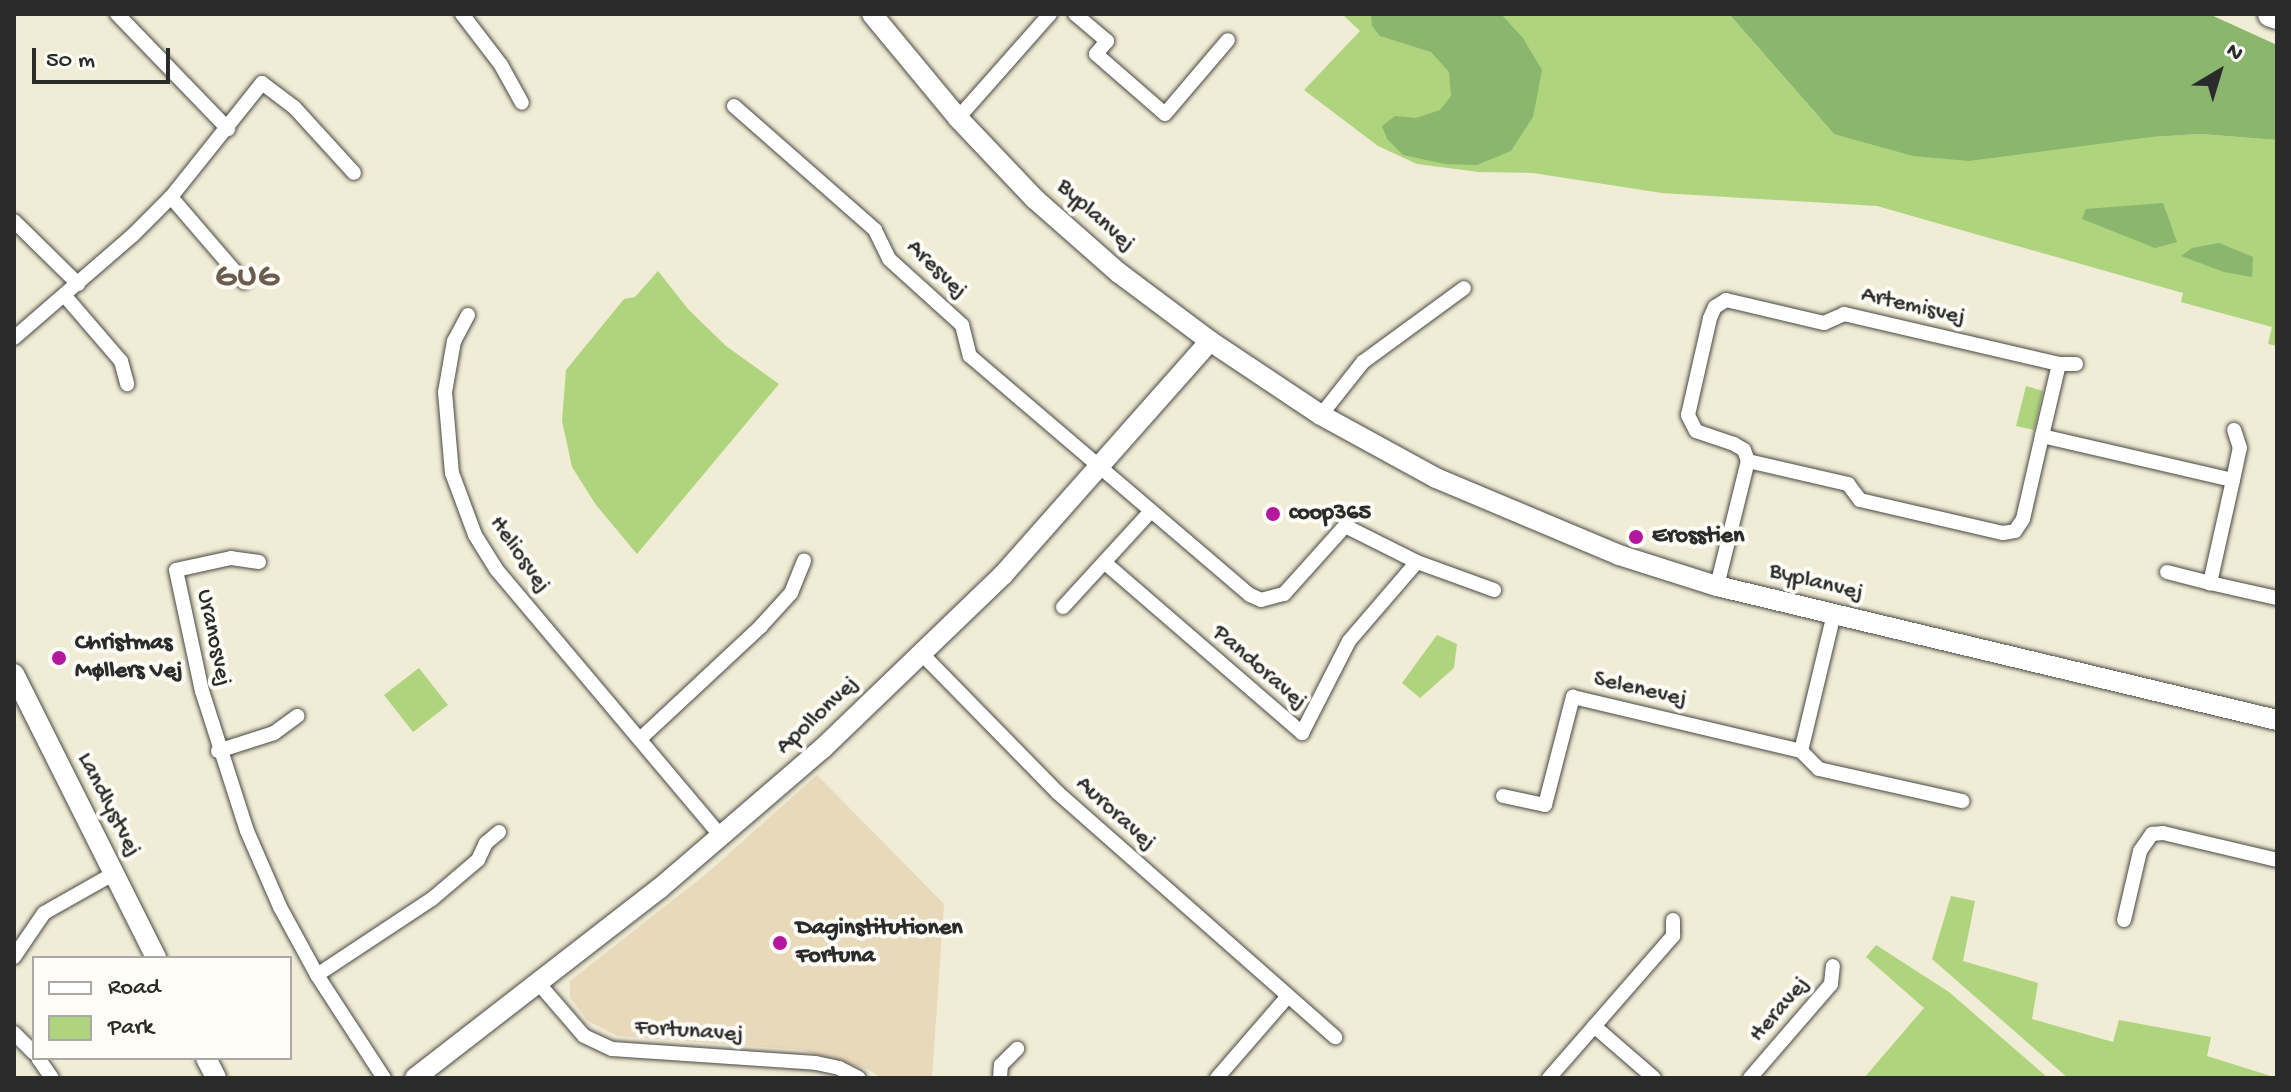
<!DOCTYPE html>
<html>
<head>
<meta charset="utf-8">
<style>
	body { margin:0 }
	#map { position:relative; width:2291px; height:1092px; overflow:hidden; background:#f0ecd5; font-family:"Gochi Hand",sans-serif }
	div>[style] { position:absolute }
	.built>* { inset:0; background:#e8d9ba }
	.green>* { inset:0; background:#aed47e }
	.forest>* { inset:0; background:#8ab66d }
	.roads { filter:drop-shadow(0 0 2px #494844) drop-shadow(0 0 2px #494844) }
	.street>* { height:14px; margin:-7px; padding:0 7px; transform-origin:7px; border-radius:7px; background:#fff }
	.secondary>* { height:20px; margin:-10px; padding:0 10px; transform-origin:10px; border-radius:10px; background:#fff }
	.highway>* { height:26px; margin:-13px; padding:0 13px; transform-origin:13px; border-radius:13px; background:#fff }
	.dots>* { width:22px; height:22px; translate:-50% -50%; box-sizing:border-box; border:4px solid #fdfcf7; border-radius:50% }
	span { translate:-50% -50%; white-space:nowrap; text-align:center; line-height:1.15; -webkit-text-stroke:8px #fdfcf7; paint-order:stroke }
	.street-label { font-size:24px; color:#2b2b2b }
	.poi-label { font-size:24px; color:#2b2b2b; font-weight:700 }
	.left { translate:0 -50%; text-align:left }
	.district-label { font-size:32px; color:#6b5c4d; font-weight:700; letter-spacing:2px }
	.frame { position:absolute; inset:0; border:16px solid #2b2b2b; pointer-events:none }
	.legend { position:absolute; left:32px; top:956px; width:260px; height:104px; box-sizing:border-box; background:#fdfcf7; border:2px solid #a9a8a5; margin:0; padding:10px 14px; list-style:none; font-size:24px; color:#2b2b2b }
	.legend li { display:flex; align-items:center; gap:16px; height:40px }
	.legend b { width:40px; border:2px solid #a9a8a5 }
	.north { position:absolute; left:2179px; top:32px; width:80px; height:80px; -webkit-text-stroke:6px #fdfcf7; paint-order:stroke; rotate:38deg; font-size:22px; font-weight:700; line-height:32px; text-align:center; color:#2b2b2b }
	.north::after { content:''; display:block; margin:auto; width:28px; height:36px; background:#2b2b2b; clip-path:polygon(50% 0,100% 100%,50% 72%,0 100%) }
	.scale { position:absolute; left:32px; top:48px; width:138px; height:36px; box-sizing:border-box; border:4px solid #2b2b2b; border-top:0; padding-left:10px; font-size:24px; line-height:28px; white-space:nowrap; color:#2b2b2b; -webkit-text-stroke:6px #fdfcf7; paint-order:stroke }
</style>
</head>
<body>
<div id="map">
	<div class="built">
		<i style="clip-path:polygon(817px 775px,944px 904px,932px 1078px,882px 1078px,867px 1069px,802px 1050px,618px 1036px,588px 1021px,570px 998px,570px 981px,706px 874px)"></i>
	</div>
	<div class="green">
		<i style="clip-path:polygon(1342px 14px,1729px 14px,1834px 134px,2151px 137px,2201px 134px,2277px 140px,2277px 346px,2268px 344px,2272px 327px,2181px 302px,2183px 293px,1877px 206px,1662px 193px,1533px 173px,1479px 172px,1417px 164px,1378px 146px,1304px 90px,1360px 31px)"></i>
		<i style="clip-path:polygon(658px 271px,688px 309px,726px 346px,779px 384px,637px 554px,596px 505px,572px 467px,562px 421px,566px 370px,624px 299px,635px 297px)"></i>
		<i style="clip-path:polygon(2026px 386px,2043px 391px,2034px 430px,2016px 426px)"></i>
		<i style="clip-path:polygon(1437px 635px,1457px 644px,1454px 668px,1420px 698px,1402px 683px)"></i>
		<i style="clip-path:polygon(419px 668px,448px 705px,413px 732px,384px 695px)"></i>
		<i style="clip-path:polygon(1951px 896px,1975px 901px,1963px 961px,2038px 983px,2032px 1019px,2113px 1042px,2119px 1020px,2211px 1037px,2207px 1056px,2277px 1078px,2068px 1078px,1932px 959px)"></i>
		<i style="clip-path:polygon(1876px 945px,1949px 992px,2048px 1078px,1864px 1078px,1924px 1008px,1866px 957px)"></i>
	</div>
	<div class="forest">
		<i style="clip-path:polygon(1371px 14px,1501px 14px,1523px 38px,1542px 70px,1533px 117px,1511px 151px,1477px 165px,1445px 164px,1403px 155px,1387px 139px,1382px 126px,1395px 116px,1416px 118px,1440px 110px,1451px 96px,1449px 72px,1431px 52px,1380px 36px,1372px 26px)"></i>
		<i style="clip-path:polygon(1729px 14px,2209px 14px,2277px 45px,2277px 140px,2201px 134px,2151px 137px,1969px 161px,1913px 156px,1834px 134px)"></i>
		<i style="clip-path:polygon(2163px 203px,2177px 242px,2155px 248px,2082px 219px,2086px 209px)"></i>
		<i style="clip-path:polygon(2219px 243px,2253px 257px,2252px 277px,2224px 272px,2181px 256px,2192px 248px)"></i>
	</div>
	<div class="roads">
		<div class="street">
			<i style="left:117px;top:14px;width:160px;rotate:46deg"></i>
			<i style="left:462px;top:14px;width:64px;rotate:52.6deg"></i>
			<i style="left:501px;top:65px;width:43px;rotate:61.1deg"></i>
			<i style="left:1075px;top:14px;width:42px;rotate:40.2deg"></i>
			<i style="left:1107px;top:41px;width:17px;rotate:130deg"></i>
			<i style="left:1096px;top:54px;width:91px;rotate:41deg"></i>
			<i style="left:1165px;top:114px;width:97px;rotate:-49.6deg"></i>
			<i style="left:734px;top:106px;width:188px;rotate:41.3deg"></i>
			<i style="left:875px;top:230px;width:32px;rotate:64deg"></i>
			<i style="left:889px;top:259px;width:98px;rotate:42.1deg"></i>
			<i style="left:962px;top:325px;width:32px;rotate:76deg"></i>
			<i style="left:970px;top:356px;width:368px;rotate:40.5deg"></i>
			<i style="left:1250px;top:595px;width:12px;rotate:24deg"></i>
			<i style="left:1261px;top:600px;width:24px;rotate:-15deg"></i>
			<i style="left:1284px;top:594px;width:91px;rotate:-48.1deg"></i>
			<i style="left:1345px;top:526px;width:80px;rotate:26.6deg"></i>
			<i style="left:1417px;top:562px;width:82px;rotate:20deg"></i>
			<i style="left:958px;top:118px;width:139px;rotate:-48.5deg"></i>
			<i style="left:171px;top:197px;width:112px;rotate:49.3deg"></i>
			<i style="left:14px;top:221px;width:90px;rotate:44.5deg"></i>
			<i style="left:65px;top:296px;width:86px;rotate:49.3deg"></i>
			<i style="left:121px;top:361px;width:24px;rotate:75deg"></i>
			<i style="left:468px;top:315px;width:30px;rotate:118deg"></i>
			<i style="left:454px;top:341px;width:52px;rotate:100deg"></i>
			<i style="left:445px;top:392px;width:81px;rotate:85.1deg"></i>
			<i style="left:452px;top:473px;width:66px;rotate:69.6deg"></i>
			<i style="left:475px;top:535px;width:40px;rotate:58deg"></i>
			<i style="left:496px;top:569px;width:351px;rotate:49.9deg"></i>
			<i style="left:14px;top:338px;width:157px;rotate:-40.9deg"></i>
			<i style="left:133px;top:235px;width:54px;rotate:-45deg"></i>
			<i style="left:171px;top:197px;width:146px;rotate:-51.4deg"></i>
			<i style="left:262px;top:83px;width:40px;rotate:37deg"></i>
			<i style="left:294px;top:107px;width:89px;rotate:47.7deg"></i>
			<i style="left:2059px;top:364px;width:17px"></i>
			<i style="left:1321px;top:415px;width:68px;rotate:-51.6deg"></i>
			<i style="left:1363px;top:362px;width:125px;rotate:-36.2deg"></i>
			<i style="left:1748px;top:461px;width:12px;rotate:-110deg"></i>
			<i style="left:1744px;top:450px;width:12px;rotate:-149deg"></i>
			<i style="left:1734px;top:444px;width:40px;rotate:-161.1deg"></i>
			<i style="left:1696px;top:431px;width:18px;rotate:-117deg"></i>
			<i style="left:1688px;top:415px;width:99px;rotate:-77.2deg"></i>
			<i style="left:1710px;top:318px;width:12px;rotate:-66deg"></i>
			<i style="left:1715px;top:307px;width:13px;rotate:-32deg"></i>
			<i style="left:1726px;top:300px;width:101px;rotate:13.2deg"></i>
			<i style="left:1824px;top:323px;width:22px;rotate:-24deg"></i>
			<i style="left:1844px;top:314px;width:221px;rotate:13.1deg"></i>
			<i style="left:2059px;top:364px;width:74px;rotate:103.3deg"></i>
			<i style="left:2233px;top:480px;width:33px;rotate:-78deg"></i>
			<i style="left:2240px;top:448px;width:19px;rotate:-108deg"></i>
			<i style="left:259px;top:562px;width:28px;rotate:-172deg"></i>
			<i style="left:231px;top:558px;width:56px;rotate:167.7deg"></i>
			<i style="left:176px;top:570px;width:124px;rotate:77.9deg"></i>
			<i style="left:202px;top:691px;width:147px;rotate:72.2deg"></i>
			<i style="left:247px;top:831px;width:83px;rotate:66.5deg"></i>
			<i style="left:280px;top:907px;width:77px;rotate:61.4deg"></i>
			<i style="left:317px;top:975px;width:123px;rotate:57deg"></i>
			<i style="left:1104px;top:562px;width:262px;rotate:40.8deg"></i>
			<i style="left:1302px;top:733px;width:103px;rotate:-62.9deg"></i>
			<i style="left:1349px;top:641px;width:104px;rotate:-49.3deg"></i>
			<i style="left:2167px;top:572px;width:44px;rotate:14.3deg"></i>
			<i style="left:1717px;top:586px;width:129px;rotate:-76.1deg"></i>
			<i style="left:1748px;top:461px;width:103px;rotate:13deg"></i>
			<i style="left:1848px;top:484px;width:20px;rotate:53deg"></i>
			<i style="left:1860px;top:500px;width:147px;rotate:13deg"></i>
			<i style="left:2003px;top:533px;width:12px;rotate:-9deg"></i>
			<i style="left:2015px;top:531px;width:14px;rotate:-56deg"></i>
			<i style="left:2023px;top:519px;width:85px;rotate:-77.1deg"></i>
			<i style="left:2042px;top:436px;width:196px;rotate:13deg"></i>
			<i style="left:2233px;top:480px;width:106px;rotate:102.6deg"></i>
			<i style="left:2210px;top:583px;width:69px;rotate:12.6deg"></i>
			<i style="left:1063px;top:607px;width:129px;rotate:-47.5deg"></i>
			<i style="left:922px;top:654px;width:193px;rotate:45.6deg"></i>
			<i style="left:1057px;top:792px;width:371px;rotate:41.4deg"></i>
			<i style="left:640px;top:739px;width:166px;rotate:-43deg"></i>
			<i style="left:761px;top:626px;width:45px;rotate:-47.7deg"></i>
			<i style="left:791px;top:593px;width:35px;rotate:-68deg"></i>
			<i style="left:218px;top:751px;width:59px;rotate:-17.8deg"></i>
			<i style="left:274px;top:733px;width:29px;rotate:-36deg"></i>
			<i style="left:1801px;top:751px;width:141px;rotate:-76.5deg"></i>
			<i style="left:1503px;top:796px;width:43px;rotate:12.1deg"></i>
			<i style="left:1545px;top:805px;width:112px;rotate:-75.5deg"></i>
			<i style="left:1573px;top:697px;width:234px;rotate:13.3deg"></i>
			<i style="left:1801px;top:751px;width:25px;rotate:45deg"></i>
			<i style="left:1819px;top:769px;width:147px;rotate:12.6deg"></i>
			<i style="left:2124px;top:920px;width:71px;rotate:-76.9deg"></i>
			<i style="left:2140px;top:851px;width:21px;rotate:-55deg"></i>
			<i style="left:2152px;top:834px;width:11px;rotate:-5deg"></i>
			<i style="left:2163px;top:833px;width:117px;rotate:13.3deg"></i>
			<i style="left:14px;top:957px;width:53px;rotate:-55.7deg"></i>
			<i style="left:44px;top:913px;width:79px;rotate:-29.5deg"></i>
			<i style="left:317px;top:975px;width:138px;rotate:-33.5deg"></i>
			<i style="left:432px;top:899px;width:60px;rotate:-40.3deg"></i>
			<i style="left:478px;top:860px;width:19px;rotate:-65deg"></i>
			<i style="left:486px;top:843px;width:17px;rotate:-40deg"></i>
			<i style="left:540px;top:985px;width:67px;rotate:49.2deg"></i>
			<i style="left:584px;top:1036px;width:31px;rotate:25deg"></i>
			<i style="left:612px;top:1049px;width:204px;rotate:3.9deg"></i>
			<i style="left:816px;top:1063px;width:24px;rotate:12deg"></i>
			<i style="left:839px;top:1068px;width:22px;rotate:27deg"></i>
			<i style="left:1594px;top:1026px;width:79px;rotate:40.9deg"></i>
			<i style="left:14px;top:1033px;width:28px;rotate:45deg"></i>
			<i style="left:38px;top:1058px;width:24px;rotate:55deg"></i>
			<i style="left:1000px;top:1078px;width:13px;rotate:-86deg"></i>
			<i style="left:1001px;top:1065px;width:23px;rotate:-45deg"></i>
			<i style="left:1217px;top:1078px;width:108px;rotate:-49.1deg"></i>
			<i style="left:1549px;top:1078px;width:189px;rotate:-48.9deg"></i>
			<i style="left:1673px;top:936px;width:16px;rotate:-90deg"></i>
			<i style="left:1750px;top:1078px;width:124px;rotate:-49.2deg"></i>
			<i style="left:1831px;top:984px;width:18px;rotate:-84deg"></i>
		</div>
		<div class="secondary">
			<i style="left:872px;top:14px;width:135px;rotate:50.4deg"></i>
			<i style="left:958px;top:118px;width:112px;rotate:46.5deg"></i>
			<i style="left:1035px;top:199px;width:112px;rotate:41.4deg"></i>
			<i style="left:1119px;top:273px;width:114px;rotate:36.8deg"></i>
			<i style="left:1210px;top:341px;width:133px;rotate:33.7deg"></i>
			<i style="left:1321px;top:415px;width:131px;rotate:28.7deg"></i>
			<i style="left:1436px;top:478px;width:199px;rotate:22.8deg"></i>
			<i style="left:1619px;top:555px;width:103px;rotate:17.6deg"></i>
			<i style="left:1717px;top:586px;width:576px;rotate:13.46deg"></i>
			<i style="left:14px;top:674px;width:318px;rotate:63.4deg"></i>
			<i style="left:206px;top:1058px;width:22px;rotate:63deg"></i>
			<i style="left:415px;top:1078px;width:309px;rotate:-37.8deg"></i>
			<i style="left:659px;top:889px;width:216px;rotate:-40.7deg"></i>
			<i style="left:823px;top:748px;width:250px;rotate:-43.9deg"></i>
			<i style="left:1003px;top:575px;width:312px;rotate:-48.5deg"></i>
		</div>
		<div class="highway">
			<i style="left:2271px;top:14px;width:6px;rotate:18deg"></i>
		</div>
	</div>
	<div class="dots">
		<i style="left:1273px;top:514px;background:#b5179e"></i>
		<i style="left:1636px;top:537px;background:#b5179e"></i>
		<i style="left:59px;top:658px;background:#b5179e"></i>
		<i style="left:780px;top:943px;background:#b5179e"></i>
	</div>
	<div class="street-label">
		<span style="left:1095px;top:216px;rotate:42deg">Byplanvej</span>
		<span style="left:936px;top:270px;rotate:44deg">Aresvej</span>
		<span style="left:1913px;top:307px;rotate:13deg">Artemisvej</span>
		<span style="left:519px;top:555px;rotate:55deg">Heliosvej</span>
		<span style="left:1816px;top:583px;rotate:14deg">Byplanvej</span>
		<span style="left:213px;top:638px;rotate:78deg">Uranosvej</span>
		<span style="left:1259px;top:668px;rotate:41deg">Pandoravej</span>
		<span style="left:1640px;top:690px;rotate:13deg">Selenevej</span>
		<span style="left:818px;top:716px;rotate:-43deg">Apollonvej</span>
		<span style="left:108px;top:805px;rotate:63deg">Landlystvej</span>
		<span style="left:1115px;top:814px;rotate:42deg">Auroravej</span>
		<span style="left:1780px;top:1010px;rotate:-49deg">Heravej</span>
		<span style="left:689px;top:1032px;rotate:4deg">Fortunavej</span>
	</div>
	<div class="poi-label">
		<span class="left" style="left:1289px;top:514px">coop365</span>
		<span class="left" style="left:1652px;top:537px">Erosstien</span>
		<span class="left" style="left:75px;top:658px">Christmas<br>Møllers Vej</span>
		<span class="left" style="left:796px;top:943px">Daginstitutionen<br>Fortuna</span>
	</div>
	<div class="district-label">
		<span style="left:248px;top:278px">GUG</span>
	</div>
	<div class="frame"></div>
	<ul class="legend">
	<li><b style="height:10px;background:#fff"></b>Road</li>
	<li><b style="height:22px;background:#aed47e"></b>Park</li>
	</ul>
	<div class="north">N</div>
	<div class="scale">50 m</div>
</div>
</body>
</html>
